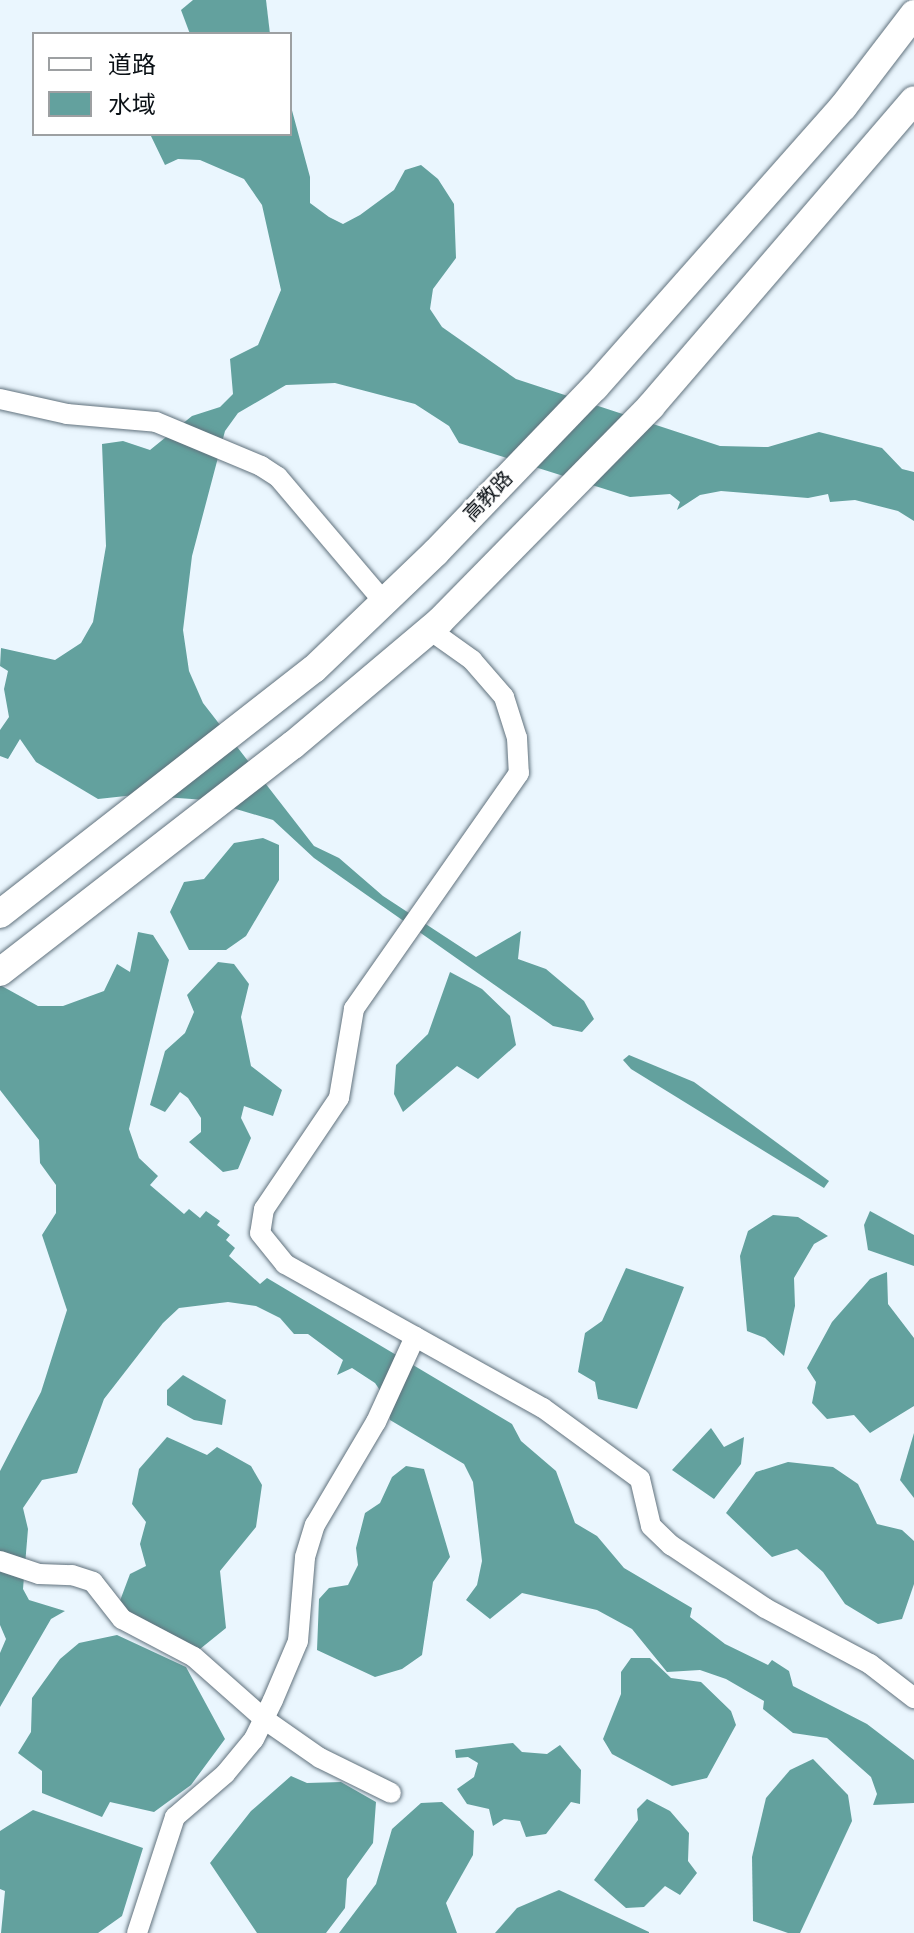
<!DOCTYPE html>
<html>
<head>
<meta charset="utf-8">
<style>
	body { margin:0 }
	#map { position:relative; width:914px; height:1933px; overflow:hidden; background:#eaf6fe; font-family:"Source Sans 3","Noto Sans SC",sans-serif }
	div>[style] { position:absolute }
	.water>* { inset:0; background:#63a19e }
	.roads { filter:drop-shadow(0 0 2px #61727d) drop-shadow(0 0 2px #61727d) }
	.street>* { height:20px; margin:-10px; padding:0 10px; transform-origin:10px; border-radius:10px; background:#fff }
	.secondary>* { height:28px; margin:-14px; padding:0 14px; transform-origin:14px; border-radius:14px; background:#fff }
	span { translate:-50% -50%; white-space:nowrap; text-align:center; line-height:1.15; -webkit-text-stroke:6px #fff; paint-order:stroke }
	.street-label { font-size:20px; color:#0b1116 }
	.legend { position:absolute; left:32px; top:32px; width:260px; height:104px; box-sizing:border-box; background:#fff; border:2px solid #9da0a2; margin:0; padding:10px 14px; list-style:none; font-size:24px; color:#0b1116 }
	.legend li { display:flex; align-items:center; gap:16px; height:40px }
	.legend b { width:40px; border:2px solid #9da0a2 }
</style>
</head>
<body>
<div id="map">
	<div class="water">
		<i style="clip-path:polygon(193px 0,266px 0,270px 34px,190px 34px,181px 10px)"></i>
		<i style="clip-path:polygon(290px 103px,310px 177px,310px 203px,329px 217px,343px 224px,360px 215px,394px 190px,405px 170px,421px 165px,438px 179px,454px 204px,456px 258px,433px 289px,430px 309px,442px 327px,516px 379px,720px 446px,768px 447px,819px 432px,882px 448px,902px 469px,914px 472px,914px 521px,898px 511px,855px 500px,830px 502px,828px 494px,808px 498px,721px 491px,700px 495px,677px 510px,680px 502px,670px 494px,630px 497px,459px 443px,449px 426px,415px 404px,335px 383px,286px 385px,238px 413px,225px 431px,192px 556px,183px 630px,189px 671px,203px 703px,314px 846px,339px 858px,383px 896px,476px 957px,521px 931px,518px 959px,546px 969px,584px 1001px,594px 1019px,582px 1032px,553px 1026px,314px 858px,273px 820px,206px 800px,135px 795px,98px 799px,36px 762px,20px 739px,8px 759px,0 756px,0 730px,9px 717px,4px 689px,8px 671px,0 666px,1px 648px,55px 660px,81px 643px,93px 622px,106px 546px,102px 444px,123px 441px,150px 450px,192px 416px,220px 407px,233px 394px,230px 359px,258px 345px,281px 290px,262px 205px,244px 179px,200px 160px,178px 159px,165px 165px,150px 134px,290px 134px)"></i>
		<i style="clip-path:polygon(263px 838px,279px 845px,279px 880px,246px 936px,226px 950px,189px 950px,170px 912px,184px 882px,204px 879px,234px 843px)"></i>
		<i style="clip-path:polygon(138px 932px,153px 935px,169px 960px,129px 1129px,139px 1158px,158px 1176px,150px 1185px,184px 1214px,189px 1209px,200px 1218px,206px 1211px,220px 1221px,217px 1225px,230px 1235px,226px 1240px,235px 1248px,229px 1256px,260px 1284px,267px 1278px,512px 1424px,521px 1441px,556px 1471px,575px 1523px,597px 1536px,624px 1568px,692px 1608px,690px 1617px,725px 1644px,768px 1665px,772px 1660px,789px 1671px,793px 1686px,867px 1724px,914px 1760px,914px 1803px,873px 1805px,877px 1794px,871px 1777px,827px 1738px,793px 1733px,763px 1709px,764px 1701px,726px 1679px,700px 1670px,667px 1672px,632px 1629px,597px 1610px,522px 1593px,490px 1619px,466px 1600px,477px 1585px,482px 1561px,473px 1482px,464px 1464px,390px 1420px,388px 1402px,375px 1383px,352px 1368px,337px 1375px,343px 1360px,308px 1334px,294px 1334px,280px 1318px,256px 1306px,228px 1302px,179px 1308px,163px 1323px,104px 1399px,77px 1473px,42px 1480px,23px 1508px,28px 1529px,23px 1589px,29px 1600px,65px 1611px,51px 1619px,0 1707px,0 1653px,6px 1639px,0 1625px,0 1471px,41px 1392px,67px 1310px,42px 1235px,56px 1213px,56px 1185px,40px 1163px,39px 1140px,0 1090px,0 985px,38px 1006px,63px 1006px,104px 991px,117px 964px,130px 972px)"></i>
		<i style="clip-path:polygon(218px 962px,234px 964px,249px 984px,241px 1017px,251px 1066px,282px 1090px,273px 1116px,244px 1106px,241px 1118px,251px 1138px,238px 1169px,223px 1172px,189px 1142px,201px 1132px,201px 1118px,188px 1098px,180px 1092px,165px 1112px,150px 1105px,165px 1051px,185px 1033px,194px 1012px,187px 995px)"></i>
		<i style="clip-path:polygon(450px 972px,482px 989px,510px 1016px,516px 1045px,478px 1079px,457px 1066px,403px 1112px,394px 1094px,396px 1065px,428px 1034px)"></i>
		<i style="clip-path:polygon(629px 1055px,694px 1082px,829px 1181px,824px 1188px,631px 1069px,623px 1060px)"></i>
		<i style="clip-path:polygon(870px 1211px,914px 1235px,914px 1266px,868px 1250px,864px 1225px)"></i>
		<i style="clip-path:polygon(773px 1215px,798px 1217px,828px 1236px,814px 1244px,794px 1278px,795px 1306px,784px 1356px,765px 1338px,747px 1331px,740px 1256px,748px 1231px)"></i>
		<i style="clip-path:polygon(626px 1268px,684px 1287px,637px 1409px,598px 1399px,595px 1382px,578px 1372px,585px 1333px,602px 1321px)"></i>
		<i style="clip-path:polygon(887px 1272px,888px 1304px,914px 1338px,914px 1406px,870px 1433px,854px 1415px,827px 1419px,812px 1403px,816px 1382px,807px 1368px,832px 1322px,870px 1279px)"></i>
		<i style="clip-path:polygon(183px 1375px,226px 1400px,222px 1425px,194px 1420px,167px 1405px,167px 1390px)"></i>
		<i style="clip-path:polygon(711px 1428px,724px 1447px,744px 1437px,741px 1464px,714px 1499px,672px 1470px)"></i>
		<i style="clip-path:polygon(914px 1433px,914px 1498px,900px 1480px)"></i>
		<i style="clip-path:polygon(167px 1437px,207px 1455px,217px 1447px,251px 1466px,262px 1485px,256px 1527px,220px 1571px,226px 1628px,200px 1649px,150px 1630px,118px 1606px,130px 1574px,146px 1566px,140px 1544px,146px 1522px,132px 1504px,139px 1469px)"></i>
		<i style="clip-path:polygon(788px 1462px,833px 1467px,858px 1484px,877px 1524px,902px 1530px,914px 1541px,914px 1584px,902px 1619px,878px 1624px,845px 1604px,823px 1572px,797px 1549px,772px 1557px,726px 1513px,756px 1472px)"></i>
		<i style="clip-path:polygon(406px 1466px,424px 1469px,450px 1557px,433px 1582px,422px 1655px,402px 1669px,375px 1677px,317px 1650px,319px 1599px,329px 1588px,348px 1585px,358px 1565px,356px 1548px,365px 1513px,380px 1503px,392px 1477px)"></i>
		<i style="clip-path:polygon(117px 1635px,186px 1667px,225px 1739px,191px 1785px,154px 1812px,110px 1802px,102px 1817px,42px 1793px,42px 1771px,18px 1753px,31px 1732px,32px 1698px,60px 1659px,79px 1643px)"></i>
		<i style="clip-path:polygon(631px 1658px,650px 1658px,671px 1678px,701px 1682px,731px 1711px,736px 1725px,707px 1778px,672px 1786px,612px 1754px,603px 1739px,621px 1694px,621px 1672px)"></i>
		<i style="clip-path:polygon(513px 1743px,522px 1752px,547px 1754px,560px 1745px,581px 1770px,580px 1804px,571px 1802px,546px 1834px,526px 1837px,520px 1821px,504px 1819px,493px 1826px,489px 1809px,467px 1804px,457px 1789px,474px 1777px,478px 1763px,468px 1757px,456px 1758px,455px 1750px)"></i>
		<i style="clip-path:polygon(813px 1759px,848px 1795px,852px 1821px,800px 1933px,788px 1933px,753px 1921px,752px 1857px,766px 1798px,790px 1770px)"></i>
		<i style="clip-path:polygon(291px 1776px,307px 1783px,341px 1782px,376px 1802px,373px 1843px,347px 1879px,345px 1908px,326px 1933px,257px 1933px,210px 1863px,251px 1811px)"></i>
		<i style="clip-path:polygon(647px 1799px,670px 1811px,689px 1833px,688px 1861px,697px 1873px,680px 1895px,665px 1886px,644px 1907px,626px 1908px,594px 1880px,638px 1820px,637px 1809px)"></i>
		<i style="clip-path:polygon(442px 1802px,474px 1831px,473px 1855px,446px 1903px,457px 1933px,339px 1933px,376px 1884px,392px 1829px,421px 1803px)"></i>
		<i style="clip-path:polygon(33px 1810px,143px 1848px,122px 1916px,98px 1933px,1px 1933px,5px 1891px,0 1889px,0 1831px)"></i>
		<i style="clip-path:polygon(559px 1890px,649px 1932px,649px 1933px,495px 1933px,517px 1908px)"></i>
	</div>
	<div class="roads">
		<div class="street">
			<i style="left:0;top:399px;width:69px;rotate:12.6deg"></i>
			<i style="left:67px;top:414px;width:89px;rotate:5.1deg"></i>
			<i style="left:156px;top:422px;width:114px;rotate:22.7deg"></i>
			<i style="left:261px;top:466px;width:20px;rotate:33deg"></i>
			<i style="left:278px;top:477px;width:164px;rotate:49.7deg"></i>
			<i style="left:430px;top:630px;width:52px;rotate:35.5deg"></i>
			<i style="left:472px;top:660px;width:49px;rotate:49.1deg"></i>
			<i style="left:504px;top:697px;width:43px;rotate:72.4deg"></i>
			<i style="left:517px;top:738px;width:35px;rotate:87deg"></i>
			<i style="left:519px;top:773px;width:288px;rotate:125deg"></i>
			<i style="left:354px;top:1009px;width:90px;rotate:99.6deg"></i>
			<i style="left:339px;top:1098px;width:134px;rotate:124deg"></i>
			<i style="left:264px;top:1209px;width:24px;rotate:99deg"></i>
			<i style="left:260px;top:1233px;width:40px;rotate:51deg"></i>
			<i style="left:285px;top:1264px;width:295px;rotate:29.2deg"></i>
			<i style="left:543px;top:1408px;width:120px;rotate:36.2deg"></i>
			<i style="left:640px;top:1479px;width:48px;rotate:76.8deg"></i>
			<i style="left:651px;top:1526px;width:28px;rotate:44deg"></i>
			<i style="left:671px;top:1545px;width:113px;rotate:33.8deg"></i>
			<i style="left:765px;top:1608px;width:119px;rotate:28.1deg"></i>
			<i style="left:870px;top:1664px;width:56px;rotate:37.7deg"></i>
			<i style="left:0;top:1561px;width:41px;rotate:18.4deg"></i>
			<i style="left:39px;top:1574px;width:33px;rotate:2deg"></i>
			<i style="left:72px;top:1575px;width:22px;rotate:18deg"></i>
			<i style="left:93px;top:1582px;width:47px;rotate:51.9deg"></i>
			<i style="left:122px;top:1619px;width:81px;rotate:27.8deg"></i>
			<i style="left:194px;top:1657px;width:94px;rotate:41.5deg"></i>
			<i style="left:264px;top:1719px;width:68px;rotate:34.9deg"></i>
			<i style="left:320px;top:1758px;width:79px;rotate:26.2deg"></i>
			<i style="left:137px;top:1933px;width:122px;rotate:-71.9deg"></i>
			<i style="left:175px;top:1817px;width:66px;rotate:-40.7deg"></i>
			<i style="left:225px;top:1774px;width:45px;rotate:-50.4deg"></i>
			<i style="left:254px;top:1739px;width:43px;rotate:-64deg"></i>
			<i style="left:273px;top:1700px;width:64px;rotate:-67deg"></i>
			<i style="left:298px;top:1641px;width:84px;rotate:-85.2deg"></i>
			<i style="left:305px;top:1557px;width:34px;rotate:-73deg"></i>
			<i style="left:315px;top:1525px;width:120px;rotate:-59.4deg"></i>
			<i style="left:376px;top:1422px;width:94px;rotate:-65.4deg"></i>
		</div>
		<div class="secondary">
			<i style="left:0;top:914px;width:398px;rotate:-38deg"></i>
			<i style="left:314px;top:669px;width:169px;rotate:-43.8deg"></i>
			<i style="left:436px;top:552px;width:229px;rotate:-46.1deg"></i>
			<i style="left:595px;top:387px;width:374px;rotate:-48.5deg"></i>
			<i style="left:843px;top:107px;width:117px;rotate:-52.6deg"></i>
			<i style="left:0;top:972px;width:371px;rotate:-37.8deg"></i>
			<i style="left:293px;top:745px;width:192px;rotate:-40.1deg"></i>
			<i style="left:440px;top:621px;width:301px;rotate:-45.5deg"></i>
			<i style="left:651px;top:406px;width:403px;rotate:-49.3deg"></i>
		</div>
	</div>
	<div class="street-label">
		<span style="left:489px;top:497px;rotate:-46deg">高教路</span>
	</div>
	<ul class="legend">
	<li><b style="height:10px;background:#fff"></b>道路</li>
	<li><b style="height:22px;background:#63a19e"></b>水域</li>
	</ul>
</div>
</body>
</html>
